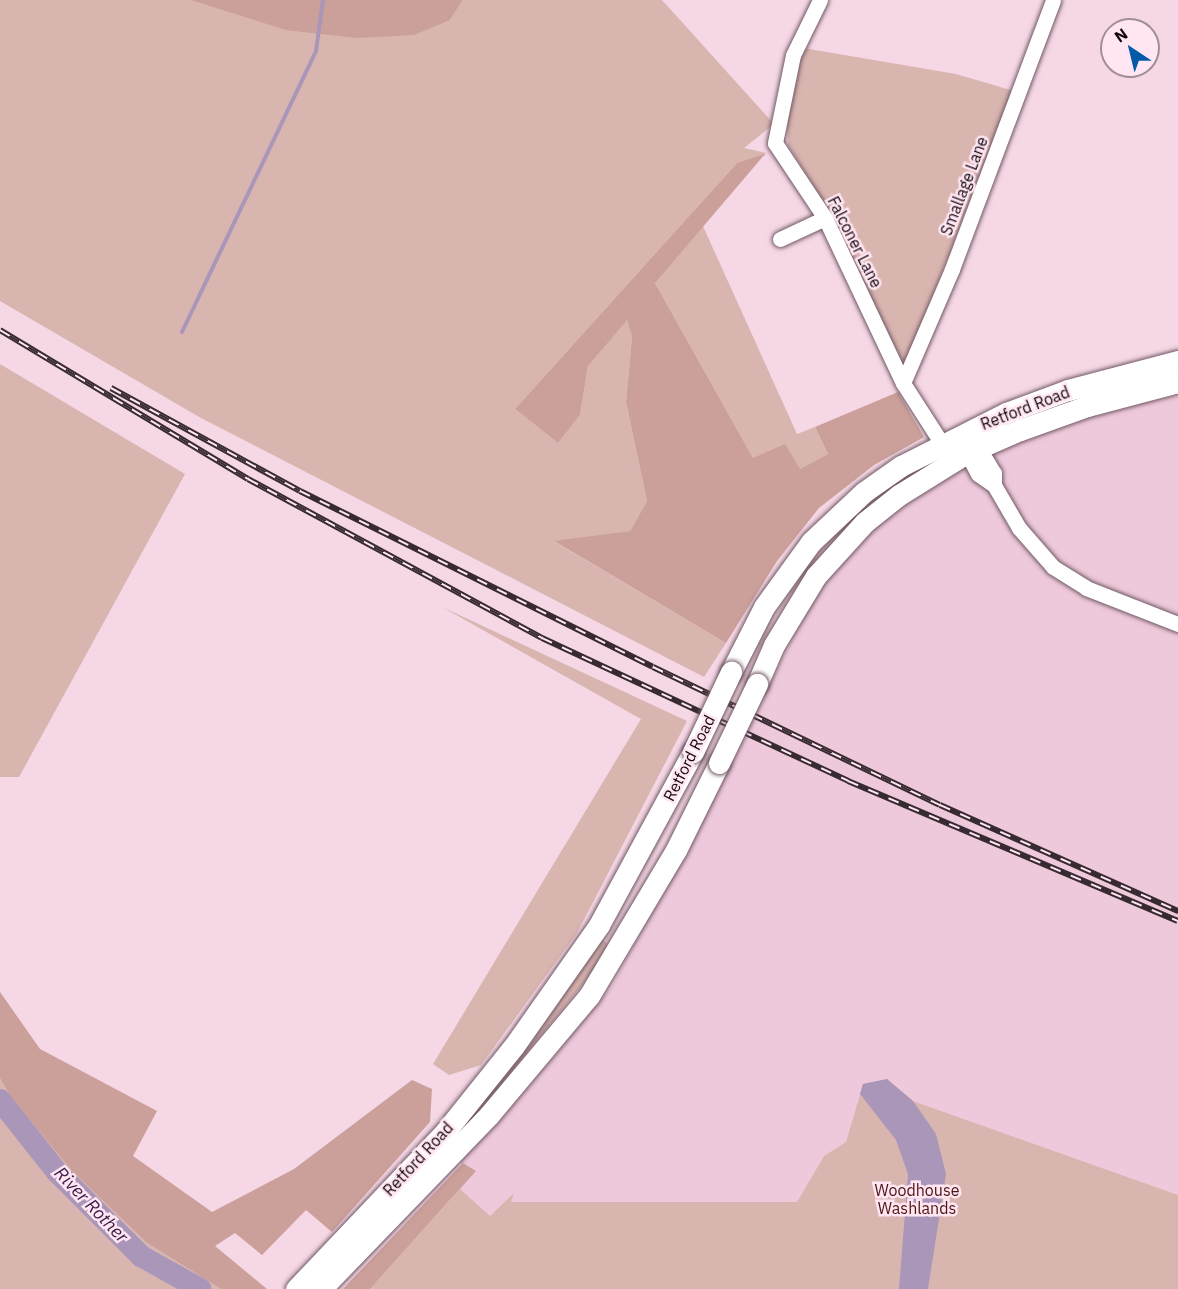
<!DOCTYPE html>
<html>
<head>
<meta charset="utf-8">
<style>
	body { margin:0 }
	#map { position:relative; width:1178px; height:1289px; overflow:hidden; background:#f5d7e5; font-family:"IBM Plex Sans",sans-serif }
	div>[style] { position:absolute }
	.built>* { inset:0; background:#eec9db }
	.green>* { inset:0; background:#d9b5b0 }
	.forest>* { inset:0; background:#cb9f9a }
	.water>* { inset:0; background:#a996b8 }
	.stream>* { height:4px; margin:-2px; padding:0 2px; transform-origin:2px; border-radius:2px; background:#a996b8 }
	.river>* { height:22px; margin:-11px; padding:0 11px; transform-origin:11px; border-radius:11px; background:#a996b8 }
	.roads { filter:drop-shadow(0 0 2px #715864) drop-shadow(0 0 2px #715864) }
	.minor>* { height:15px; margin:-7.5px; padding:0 7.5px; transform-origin:7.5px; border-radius:7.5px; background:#fff }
	.secondary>* { height:21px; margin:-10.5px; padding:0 10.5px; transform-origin:10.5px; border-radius:10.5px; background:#fff }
	.rail>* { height:6px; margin-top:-3px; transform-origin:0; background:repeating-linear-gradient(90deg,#ffe6f2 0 11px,#372a31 0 22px); box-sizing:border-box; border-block:2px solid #372a31 }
	.bridges { filter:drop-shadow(0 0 2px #715864) drop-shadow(0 0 2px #715864) }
	.secondary-bridge>* { height:21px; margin:-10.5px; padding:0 10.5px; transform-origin:10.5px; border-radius:10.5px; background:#fff }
	span { translate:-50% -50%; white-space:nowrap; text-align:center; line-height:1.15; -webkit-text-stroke:5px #ffe6f2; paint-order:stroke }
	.street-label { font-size:16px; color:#13090e }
	.park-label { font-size:16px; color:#4c1513 }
	.water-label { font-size:18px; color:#381d4a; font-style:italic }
	.north { position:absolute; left:1100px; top:18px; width:60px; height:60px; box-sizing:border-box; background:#ffe6f2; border:2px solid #a18e97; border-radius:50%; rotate:325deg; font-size:16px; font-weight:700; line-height:24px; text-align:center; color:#13090e }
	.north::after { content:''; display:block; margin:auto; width:21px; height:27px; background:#045aa8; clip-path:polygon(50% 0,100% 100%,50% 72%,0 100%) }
</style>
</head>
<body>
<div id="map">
	<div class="built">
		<i style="clip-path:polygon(1178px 397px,1178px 1195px,913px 1101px,887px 1079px,860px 1094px,846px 1142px,824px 1156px,797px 1202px,511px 1202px,492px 1222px,458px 1191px,475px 1171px,458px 1161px,612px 987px,732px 762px,817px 589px,857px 540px,917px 492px,987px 455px,1070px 422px,1157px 398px)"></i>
	</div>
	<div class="green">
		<i style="clip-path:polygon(0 0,190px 0,285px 30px,450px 20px,463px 0,662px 0,774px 124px,744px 148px,766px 153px,737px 163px,515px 409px,558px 443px,580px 415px,588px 366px,627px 319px,632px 337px,626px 402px,647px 501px,630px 531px,555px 542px,726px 643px,704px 677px,201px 418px,0 301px)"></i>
		<i style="clip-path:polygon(803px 48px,956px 74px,1014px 91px,907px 360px,902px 360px,892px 341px,831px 214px,788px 145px,787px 114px)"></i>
		<i style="clip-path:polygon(702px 224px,797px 434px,815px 427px,828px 454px,800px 469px,753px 458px,655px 283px)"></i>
		<i style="clip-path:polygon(0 364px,185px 474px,19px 777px,0 777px)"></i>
		<i style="clip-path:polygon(442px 607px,687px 721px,577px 933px,481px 1065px,449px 1075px,433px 1064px,641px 719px)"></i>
		<i style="clip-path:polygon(601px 939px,607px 943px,607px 951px,582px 985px,487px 1101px,482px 1102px)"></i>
		<i style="clip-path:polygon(0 1078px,73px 1172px,147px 1243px,221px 1289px,0 1289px)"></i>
		<i style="clip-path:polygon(887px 1079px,913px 1101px,1178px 1195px,1178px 1289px,370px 1289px,460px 1189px,490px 1216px,514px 1193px,511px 1202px,797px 1202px,824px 1156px,846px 1142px,863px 1084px)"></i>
	</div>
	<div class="forest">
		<i style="clip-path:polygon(190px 0,463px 0,450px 20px,414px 35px,357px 38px,285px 30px)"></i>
		<i style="clip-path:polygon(766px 153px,655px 283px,753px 458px,785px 444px,800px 469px,828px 454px,815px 427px,898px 392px,924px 437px,874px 465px,819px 508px,777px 561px,726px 643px,554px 541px,630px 531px,647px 501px,626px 402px,632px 337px,627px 320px,588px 366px,580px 415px,558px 443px,515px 409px,737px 163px)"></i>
		<i style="clip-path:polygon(0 992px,40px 1049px,157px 1111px,133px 1156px,212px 1212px,294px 1169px,412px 1080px,432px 1089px,430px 1122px,332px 1232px,306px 1210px,262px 1255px,235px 1233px,215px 1246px,267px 1289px,221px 1289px,147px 1243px,73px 1172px,11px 1097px,0 1078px)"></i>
		<i style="clip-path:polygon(463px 1163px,476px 1171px,370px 1289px,343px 1289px)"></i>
	</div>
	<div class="water">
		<i style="clip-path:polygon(887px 1079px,913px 1101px,936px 1134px,946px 1174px,928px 1289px,899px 1289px,908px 1174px,896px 1140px,860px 1094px,863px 1084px)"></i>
	</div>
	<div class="stream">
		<i style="left:182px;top:332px;width:311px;rotate:-64.5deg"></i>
		<i style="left:316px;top:51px;width:51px;rotate:-82.2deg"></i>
	</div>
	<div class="river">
		<i style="left:0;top:1100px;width:92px;rotate:51.6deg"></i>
		<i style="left:57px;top:1172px;width:119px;rotate:45deg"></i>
		<i style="left:141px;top:1256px;width:68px;rotate:29.2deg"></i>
	</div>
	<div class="roads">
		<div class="minor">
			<i style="left:820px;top:0;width:61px;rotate:116.1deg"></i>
			<i style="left:793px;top:55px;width:90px;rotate:101.6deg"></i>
			<i style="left:775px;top:143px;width:90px;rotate:56.3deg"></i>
			<i style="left:825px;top:218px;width:183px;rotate:64.7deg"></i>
			<i style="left:903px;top:383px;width:83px;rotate:57.3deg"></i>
			<i style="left:780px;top:239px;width:50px;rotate:-25deg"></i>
			<i style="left:903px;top:383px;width:124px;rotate:-66.7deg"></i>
			<i style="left:952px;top:269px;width:287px;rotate:-69.4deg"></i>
			<i style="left:974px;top:440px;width:39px;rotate:59deg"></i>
			<i style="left:994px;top:473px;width:12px;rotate:90deg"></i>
			<i style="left:994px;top:485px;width:50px;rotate:59.8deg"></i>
			<i style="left:1019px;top:528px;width:52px;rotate:48.9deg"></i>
			<i style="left:1053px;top:567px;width:39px;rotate:32deg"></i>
			<i style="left:1086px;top:588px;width:99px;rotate:21.4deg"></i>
			<i style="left:962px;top:444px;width:34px;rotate:62deg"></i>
			<i style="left:978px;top:474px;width:19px;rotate:35deg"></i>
		</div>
		<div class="secondary">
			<i style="left:731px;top:672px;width:73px;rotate:-63.1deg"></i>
			<i style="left:764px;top:607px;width:80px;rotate:-54.1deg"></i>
			<i style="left:811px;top:542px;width:73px;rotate:-43.3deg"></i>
			<i style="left:864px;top:492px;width:45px;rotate:-35.1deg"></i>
			<i style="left:901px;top:466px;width:118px;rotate:-26.8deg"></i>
			<i style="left:1006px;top:413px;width:66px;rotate:-20.4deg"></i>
			<i style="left:1068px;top:390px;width:114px;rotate:-14.8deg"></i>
			<i style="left:757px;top:684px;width:43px;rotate:-66.4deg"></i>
			<i style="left:774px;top:645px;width:81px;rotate:-58.7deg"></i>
			<i style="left:816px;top:576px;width:73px;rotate:-47.8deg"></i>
			<i style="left:865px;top:522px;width:43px;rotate:-38.5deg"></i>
			<i style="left:899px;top:495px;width:78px;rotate:-31.8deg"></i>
			<i style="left:965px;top:454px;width:60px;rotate:-23.6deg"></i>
			<i style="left:1020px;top:430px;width:71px;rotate:-19.7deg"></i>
			<i style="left:1087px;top:406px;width:94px;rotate:-14.8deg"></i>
			<i style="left:296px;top:1289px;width:216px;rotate:-46.5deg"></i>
			<i style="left:445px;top:1132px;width:110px;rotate:-51.3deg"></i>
			<i style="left:514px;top:1046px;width:148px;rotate:-54.9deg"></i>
			<i style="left:599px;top:925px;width:197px;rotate:-61.5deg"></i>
			<i style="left:321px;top:1289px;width:242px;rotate:-46deg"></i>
			<i style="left:489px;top:1115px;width:155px;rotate:-50deg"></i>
			<i style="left:589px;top:996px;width:170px;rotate:-59.2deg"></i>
			<i style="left:676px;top:850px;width:97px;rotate:-63.7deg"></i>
		</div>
	</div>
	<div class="rail">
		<i style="left:0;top:330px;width:289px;rotate:31deg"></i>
		<i style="left:248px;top:479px;width:334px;rotate:28.4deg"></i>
		<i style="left:542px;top:638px;width:338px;rotate:25deg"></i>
		<i style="left:848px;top:781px;width:358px;rotate:23deg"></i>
		<i style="left:111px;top:388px;width:215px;rotate:28.6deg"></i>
		<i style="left:300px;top:491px;width:394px;rotate:26.5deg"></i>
		<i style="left:653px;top:667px;width:318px;rotate:25.7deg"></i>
		<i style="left:940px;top:805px;width:261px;rotate:24deg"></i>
	</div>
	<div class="bridges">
		<div class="secondary-bridge">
			<i style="left:693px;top:752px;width:89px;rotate:-64.6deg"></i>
			<i style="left:719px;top:763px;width:88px;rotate:-64.3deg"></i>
		</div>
	</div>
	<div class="street-label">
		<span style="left:964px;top:186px;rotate:-69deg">Smallage Lane</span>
		<span style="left:855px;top:242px;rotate:63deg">Falconer Lane</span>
		<span style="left:1025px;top:408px;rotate:-21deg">Retford Road</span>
		<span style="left:689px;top:758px;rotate:-63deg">Retford Road</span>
		<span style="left:418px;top:1159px;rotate:-47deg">Retford Road</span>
	</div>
	<div class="park-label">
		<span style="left:917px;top:1199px">Woodhouse<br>Washlands</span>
	</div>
	<div class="water-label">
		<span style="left:91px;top:1205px;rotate:46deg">River Rother</span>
	</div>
	<div class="north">N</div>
</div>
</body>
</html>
